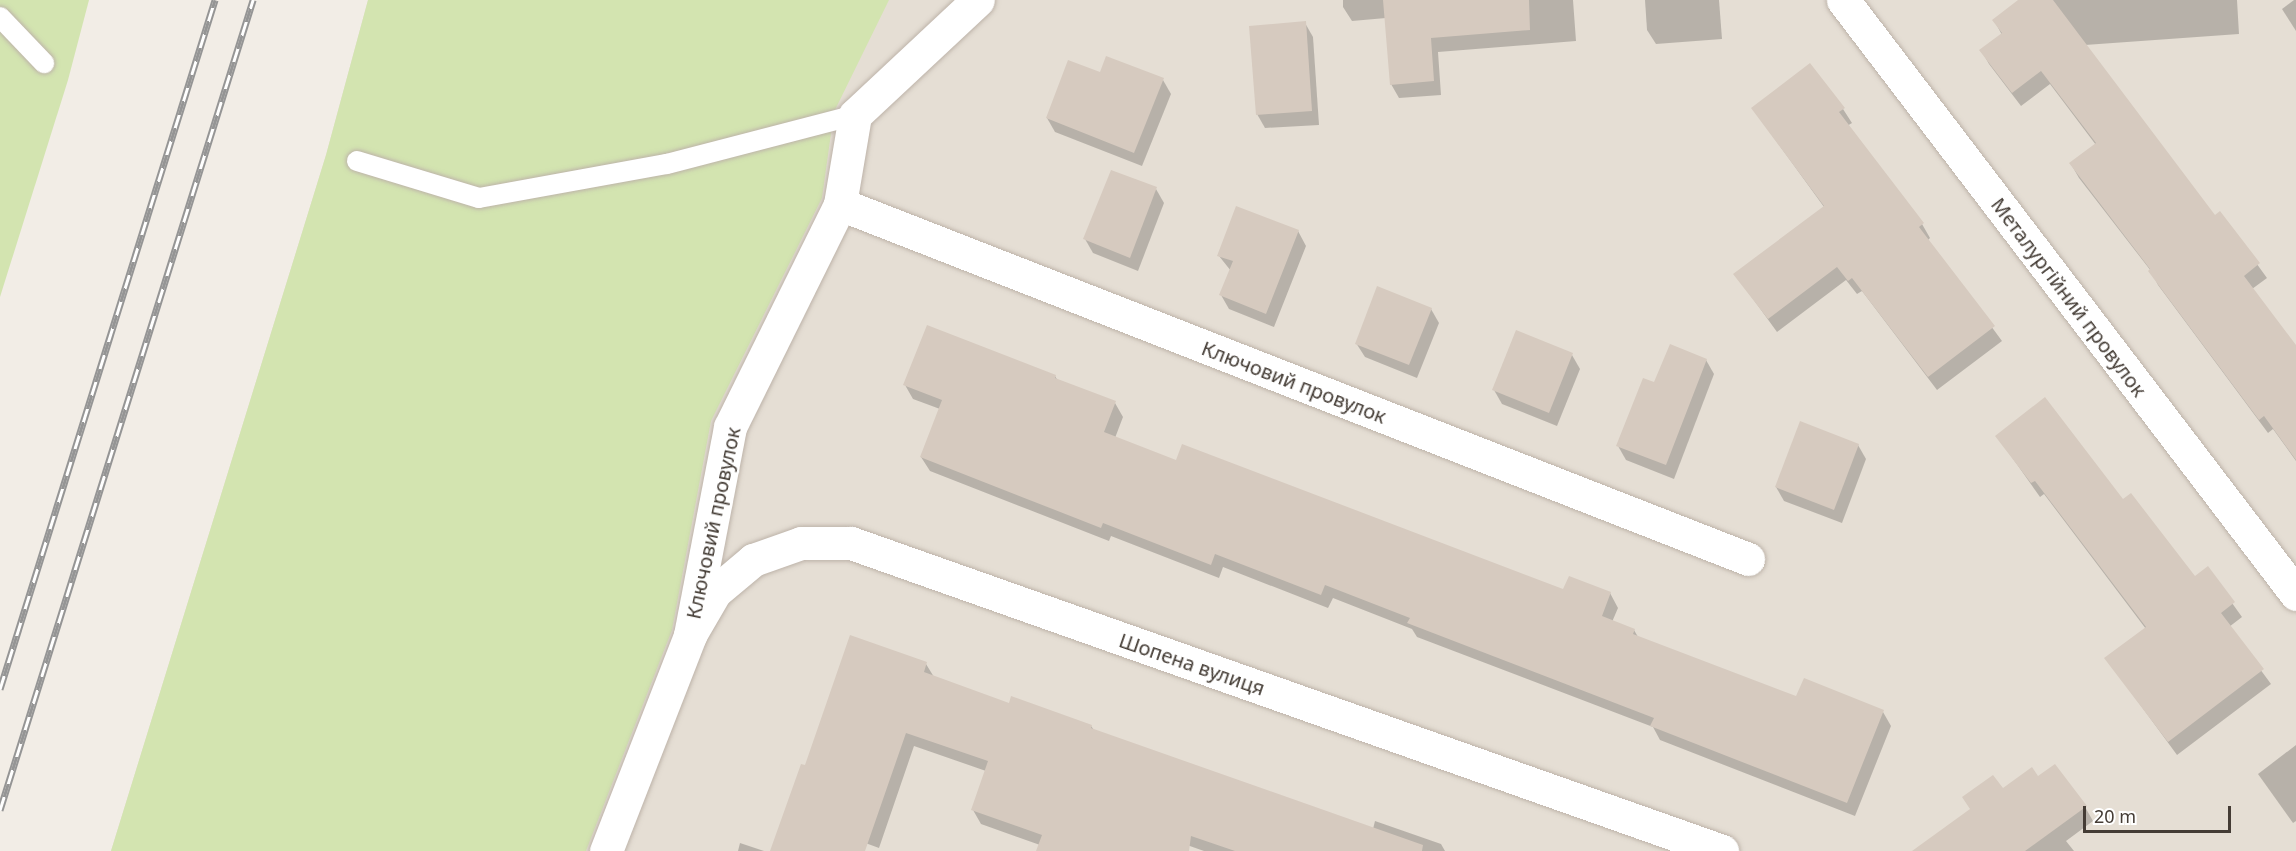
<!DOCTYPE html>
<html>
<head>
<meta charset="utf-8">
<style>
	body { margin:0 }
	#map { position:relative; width:2296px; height:851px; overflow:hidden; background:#f2ede6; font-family:"Noto Sans",sans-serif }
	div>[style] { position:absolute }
	.residential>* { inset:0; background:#e5ded4 }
	.green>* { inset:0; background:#d3e4b0 }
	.shadow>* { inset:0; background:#0003 }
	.building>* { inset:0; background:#d6cabf }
	.roads { filter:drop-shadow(0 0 2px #bdb3a9) drop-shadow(0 0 2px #bdb3a9) }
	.service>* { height:20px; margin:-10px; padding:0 10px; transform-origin:10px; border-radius:10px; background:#fff }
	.minor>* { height:33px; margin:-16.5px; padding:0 16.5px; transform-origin:16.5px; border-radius:16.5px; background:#fff }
	.rail>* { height:7px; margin-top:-3.5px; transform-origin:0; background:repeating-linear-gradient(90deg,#fff 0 14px,#959595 0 28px); box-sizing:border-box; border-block:2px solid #959595 }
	span { translate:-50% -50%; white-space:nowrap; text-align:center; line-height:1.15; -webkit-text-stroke:4.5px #fff; paint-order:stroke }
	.street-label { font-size:20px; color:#443c35 }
	.scale { position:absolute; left:2083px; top:806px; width:148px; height:27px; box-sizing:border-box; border:3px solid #443c35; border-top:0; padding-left:8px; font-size:18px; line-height:21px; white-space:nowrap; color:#443c35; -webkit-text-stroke:4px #fff; paint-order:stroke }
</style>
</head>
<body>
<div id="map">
	<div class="residential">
		<i style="clip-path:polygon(368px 0,2296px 0,2296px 851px,111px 851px,326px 155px)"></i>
	</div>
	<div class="green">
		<i style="clip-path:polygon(0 0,89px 0,68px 80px,0 297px)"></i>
		<i style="clip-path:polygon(368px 0,889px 0,834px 112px,822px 198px,711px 421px,672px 630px,586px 851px,111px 851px,326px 155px)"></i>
	</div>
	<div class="shadow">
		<i style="clip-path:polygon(1343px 0,1573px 0,1576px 41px,1438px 52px,1441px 95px,1399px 98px,1391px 84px,1386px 18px,1352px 21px,1343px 7px)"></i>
		<i style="clip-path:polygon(1645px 0,1719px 0,1722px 39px,1656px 44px,1647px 30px)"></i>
		<i style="clip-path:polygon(2020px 0,2237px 0,2239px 34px,2085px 45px,2214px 217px,2220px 213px,2267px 278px,2252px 289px,2296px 347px,2296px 461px,2273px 429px,2268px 433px,2158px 285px,2151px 271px,2079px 178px,2071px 164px,2096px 145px,2050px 84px,2021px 106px,1989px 64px,1981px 50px,2002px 35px,1994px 20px)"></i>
		<i style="clip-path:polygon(2294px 0,2296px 0,2296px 31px,2282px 9px)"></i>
		<i style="clip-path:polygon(1305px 23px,1313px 37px,1319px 125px,1265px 128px,1257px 114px)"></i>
		<i style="clip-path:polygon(1101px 74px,1163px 80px,1171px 94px,1142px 166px,1055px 132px,1047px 118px)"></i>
		<i style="clip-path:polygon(1753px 109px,1843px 109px,1852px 123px,1847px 126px,1922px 224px,1930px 238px,1928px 240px,2002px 341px,1937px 390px,1862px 291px,1857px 294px,1846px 280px,1777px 332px,1735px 274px,1824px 207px)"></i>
		<i style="clip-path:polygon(1156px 189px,1164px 203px,1138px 271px,1093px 253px,1085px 239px)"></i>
		<i style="clip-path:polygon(1298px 231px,1306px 246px,1274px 327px,1229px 309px,1221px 295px,1231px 271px,1219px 256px)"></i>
		<i style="clip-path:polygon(1431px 309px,1439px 323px,1417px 378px,1365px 357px,1356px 343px)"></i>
		<i style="clip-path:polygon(1572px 355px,1580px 369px,1557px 426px,1502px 404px,1494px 390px)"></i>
		<i style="clip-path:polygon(1706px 360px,1714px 374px,1674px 479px,1626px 460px,1618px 446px)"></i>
		<i style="clip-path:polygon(1055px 376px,1058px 381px,1115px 403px,1123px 417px,1115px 438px,1176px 462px,1564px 591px,1610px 593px,1618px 608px,1612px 622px,1634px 630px,1638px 637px,1797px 698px,1883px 712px,1891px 726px,1855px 816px,1660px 740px,1653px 727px,1417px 637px,1412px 629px,1333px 598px,1328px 608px,1223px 567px,1219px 578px,1111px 536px,1109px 541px,930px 471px,921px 457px,940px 409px,913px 399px,905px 385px)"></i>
		<i style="clip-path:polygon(1997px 436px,2123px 501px,2195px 578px,2207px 568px,2242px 617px,2229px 627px,2271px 684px,2177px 755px,2106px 658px,2146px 629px,2044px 494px,2040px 497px)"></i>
		<i style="clip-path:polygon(1858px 445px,1866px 459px,1842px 523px,1784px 501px,1776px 487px)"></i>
		<i style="clip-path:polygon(926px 664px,934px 677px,1010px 705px,1091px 726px,1094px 730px,1373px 829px,1375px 821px,1441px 844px,1445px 851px,1204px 851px,1187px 845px,1184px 851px,1038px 851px,1040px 845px,981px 824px,973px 810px,986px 771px,914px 746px,879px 848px,849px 837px,845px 851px,771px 851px,805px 767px)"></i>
		<i style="clip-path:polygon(2296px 745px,2296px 821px,2293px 823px,2258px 774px)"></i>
		<i style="clip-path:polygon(2038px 778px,2085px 807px,2093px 821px,2066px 841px,2074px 851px,1953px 851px,2002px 790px)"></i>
		<i style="clip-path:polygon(740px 843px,764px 851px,738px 851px)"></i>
	</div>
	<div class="building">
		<i style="clip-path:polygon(1383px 0,1529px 0,1530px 30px,1431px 38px,1434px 81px,1390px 85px)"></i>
		<i style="clip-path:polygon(2018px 0,2053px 0,2215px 215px,2220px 211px,2260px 263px,2244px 276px,2296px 345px,2296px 460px,2264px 416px,2259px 420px,2148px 271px,2150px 269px,2069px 163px,2096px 143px,2041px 71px,2012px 93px,1979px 50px,2002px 33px,1992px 20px)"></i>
		<i style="clip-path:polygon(1306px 21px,1312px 111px,1256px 115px,1249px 26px)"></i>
		<i style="clip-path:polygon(1106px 56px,1164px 78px,1134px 153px,1046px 118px,1068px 60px,1100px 72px)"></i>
		<i style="clip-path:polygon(1810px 63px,1845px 108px,1839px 112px,1924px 223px,1919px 227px,1995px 326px,1928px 377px,1852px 278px,1848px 281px,1837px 267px,1768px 319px,1733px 274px,1824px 206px,1751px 108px)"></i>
		<i style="clip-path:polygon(1111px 170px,1157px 187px,1130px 258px,1083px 239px)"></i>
		<i style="clip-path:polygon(1236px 206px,1299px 230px,1266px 314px,1219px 295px,1233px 261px,1217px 256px)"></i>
		<i style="clip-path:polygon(1377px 286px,1432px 308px,1409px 365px,1355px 344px)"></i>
		<i style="clip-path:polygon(927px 325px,1056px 375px,1055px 378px,1116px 401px,1104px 432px,1176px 460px,1182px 444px,1563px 589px,1569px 576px,1611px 592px,1602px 616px,1635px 629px,1633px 634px,1796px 696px,1804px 678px,1884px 710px,1847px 803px,1650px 726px,1654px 718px,1407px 623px,1410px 618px,1325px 585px,1321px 595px,1215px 554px,1211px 565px,1103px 523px,1101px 528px,920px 457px,942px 400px,903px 385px)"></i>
		<i style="clip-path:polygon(1516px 330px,1573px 353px,1549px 413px,1492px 390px)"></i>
		<i style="clip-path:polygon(1670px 344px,1707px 359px,1666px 465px,1616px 446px,1643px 378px,1654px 382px)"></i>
		<i style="clip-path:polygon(2045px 397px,2123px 499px,2131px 493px,2195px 576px,2208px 566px,2235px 602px,2221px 613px,2264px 669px,2168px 742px,2104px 658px,2146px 627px,2035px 481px,2031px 483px,1995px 436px)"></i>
		<i style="clip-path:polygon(1800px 421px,1859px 444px,1834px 510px,1775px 487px)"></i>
		<i style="clip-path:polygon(850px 635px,927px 662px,924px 672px,1009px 703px,1011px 696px,1092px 725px,1091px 728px,1423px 845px,1422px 851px,1235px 851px,1191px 836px,1189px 851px,1036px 851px,1042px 835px,971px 810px,988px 761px,906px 733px,865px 851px,770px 851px,801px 764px,805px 765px)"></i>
		<i style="clip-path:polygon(2055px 764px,2087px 806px,2025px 851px,1912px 851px,1970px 809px,1962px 797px,1993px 775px,2003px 788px,2032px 767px,2038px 776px)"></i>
	</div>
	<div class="roads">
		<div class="service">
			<i style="left:0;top:17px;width:64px;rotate:46.3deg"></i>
			<i style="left:357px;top:161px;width:127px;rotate:16.9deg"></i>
			<i style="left:479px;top:198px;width:191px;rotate:-10.3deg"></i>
			<i style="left:667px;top:164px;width:194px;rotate:-14.6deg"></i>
		</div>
		<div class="minor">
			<i style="left:1843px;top:0;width:747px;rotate:52.67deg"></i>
			<i style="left:840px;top:204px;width:975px;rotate:21.35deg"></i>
			<i style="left:690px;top:635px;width:50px;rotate:-59.8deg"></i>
			<i style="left:715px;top:592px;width:50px;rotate:-40.1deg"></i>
			<i style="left:753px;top:560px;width:51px;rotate:-19.5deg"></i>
			<i style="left:801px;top:543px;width:50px"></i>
			<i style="left:851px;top:543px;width:924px;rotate:19.47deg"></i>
			<i style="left:606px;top:851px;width:232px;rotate:-68.7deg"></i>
			<i style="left:690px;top:635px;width:212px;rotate:-79.1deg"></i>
			<i style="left:730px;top:427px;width:249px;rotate:-63.7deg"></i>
			<i style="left:840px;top:204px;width:90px;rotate:-80.4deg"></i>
			<i style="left:855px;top:115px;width:168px;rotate:-43.1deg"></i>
		</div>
	</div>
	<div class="rail">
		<i style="left:0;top:689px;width:722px;rotate:-72.67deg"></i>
		<i style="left:0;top:810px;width:849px;rotate:-72.65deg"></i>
	</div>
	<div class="street-label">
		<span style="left:2069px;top:297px;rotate:53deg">Металургійний провулок</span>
		<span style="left:1294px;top:382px;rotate:21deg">Ключовий провулок</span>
		<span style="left:713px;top:523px;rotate:-78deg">Ключовий провулок</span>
		<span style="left:1192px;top:664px;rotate:19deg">Шопена вулиця</span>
	</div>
	<div class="scale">20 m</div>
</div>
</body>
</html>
